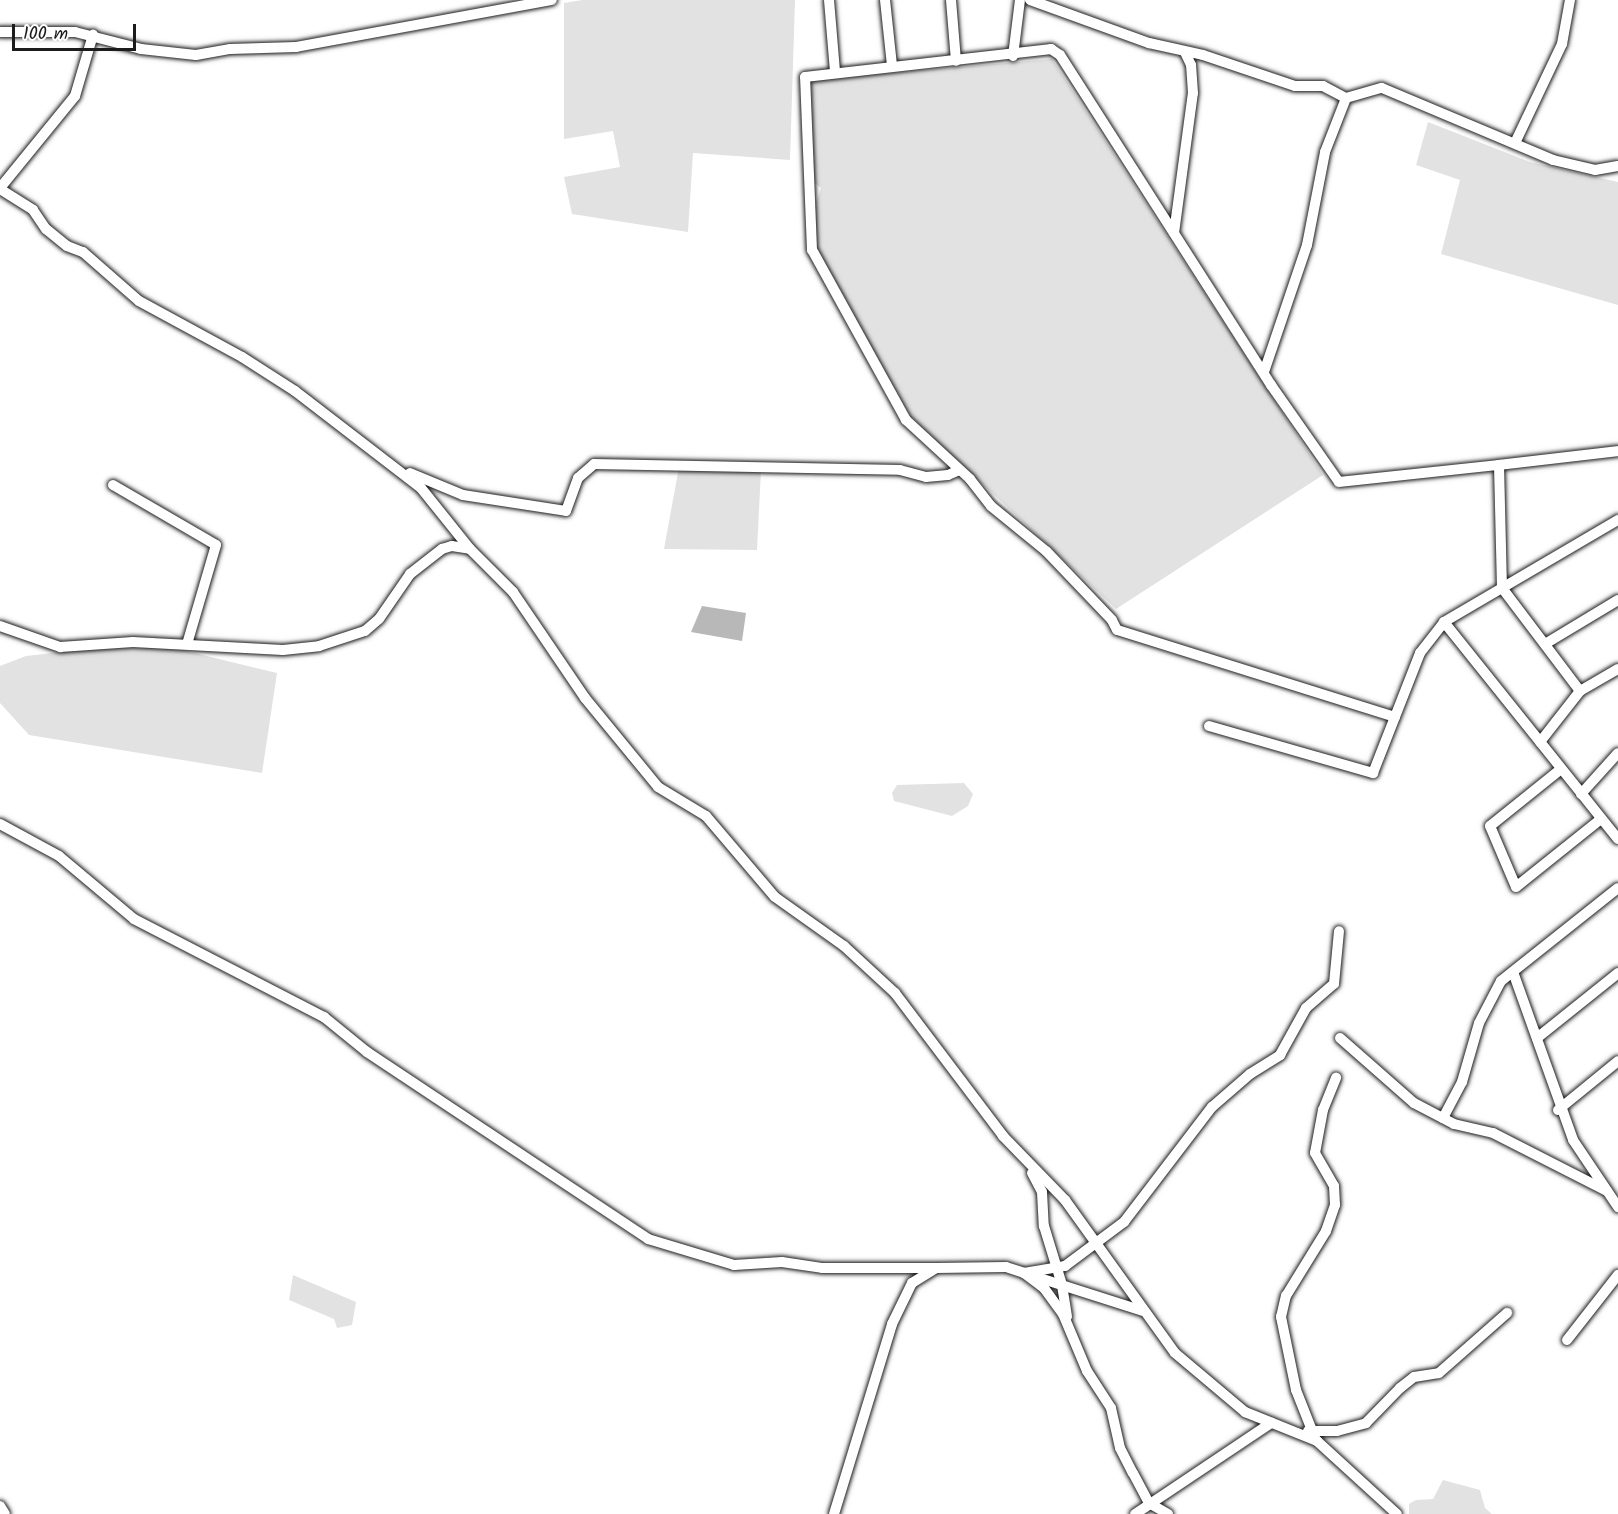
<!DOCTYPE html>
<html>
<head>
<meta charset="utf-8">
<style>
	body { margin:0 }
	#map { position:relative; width:1618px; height:1514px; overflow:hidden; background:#fff; font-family:Kalam,sans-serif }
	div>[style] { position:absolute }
	.green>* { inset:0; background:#e2e2e2 }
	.water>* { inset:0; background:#b8b8b8 }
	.roads { filter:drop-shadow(0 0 2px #1c1c1c) drop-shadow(0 0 2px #1c1c1c) }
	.minor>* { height:10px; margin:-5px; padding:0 5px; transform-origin:5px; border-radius:5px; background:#fff }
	span { translate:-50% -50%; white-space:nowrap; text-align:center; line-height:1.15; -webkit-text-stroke:5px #fff; paint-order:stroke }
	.scale { position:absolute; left:12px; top:24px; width:124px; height:27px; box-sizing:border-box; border:3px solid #1c1c1c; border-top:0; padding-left:8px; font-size:18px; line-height:21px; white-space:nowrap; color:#1c1c1c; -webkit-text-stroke:4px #fff; paint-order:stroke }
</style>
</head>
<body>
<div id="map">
	<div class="green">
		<i style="clip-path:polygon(582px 0,795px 0,790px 160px,693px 153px,688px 232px,572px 214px,564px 177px,620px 167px,613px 131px,564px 139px,564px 3px)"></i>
		<i style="clip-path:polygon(1052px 59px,1323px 475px,1116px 609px,911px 417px,814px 246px,813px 211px,821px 188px,812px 181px,809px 80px)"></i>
		<i style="clip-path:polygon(1428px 122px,1530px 162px,1618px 182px,1618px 305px,1441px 254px,1460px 180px,1416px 165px)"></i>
		<i style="clip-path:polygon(679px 467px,761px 470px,757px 550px,664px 549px)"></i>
		<i style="clip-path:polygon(170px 647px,277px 673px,262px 773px,29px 735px,0 703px,0 666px,26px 656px,89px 649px)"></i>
		<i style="clip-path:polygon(964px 783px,973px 794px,968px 806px,952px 816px,894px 801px,892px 793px,897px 785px)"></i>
		<i style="clip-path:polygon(293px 1275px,356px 1302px,352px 1325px,337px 1328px,334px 1319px,289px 1300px)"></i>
		<i style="clip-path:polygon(1443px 1480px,1480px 1490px,1485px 1508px,1492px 1514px,1409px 1514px,1409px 1504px,1416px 1500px,1433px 1499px)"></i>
	</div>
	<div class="water">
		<i style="clip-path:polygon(702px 606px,746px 613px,742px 641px,691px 632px)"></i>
	</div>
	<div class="roads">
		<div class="minor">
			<i style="left:829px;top:0;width:71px;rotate:85.2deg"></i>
			<i style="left:885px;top:0;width:66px;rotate:83.9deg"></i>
			<i style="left:951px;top:0;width:61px;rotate:85.3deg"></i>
			<i style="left:1030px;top:0;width:127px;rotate:19.9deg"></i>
			<i style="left:1149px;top:43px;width:55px;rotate:12.5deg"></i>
			<i style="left:1203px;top:55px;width:97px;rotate:18.6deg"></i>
			<i style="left:1295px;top:86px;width:28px"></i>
			<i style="left:1323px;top:86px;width:26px;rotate:28deg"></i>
			<i style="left:0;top:32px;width:75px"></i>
			<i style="left:75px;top:32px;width:68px;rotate:14.4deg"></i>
			<i style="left:141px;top:49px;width:55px;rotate:6.2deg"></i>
			<i style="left:196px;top:55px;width:35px;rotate:-10deg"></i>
			<i style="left:230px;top:49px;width:66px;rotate:-1.7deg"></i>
			<i style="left:296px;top:47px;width:260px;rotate:-10.4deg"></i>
			<i style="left:1013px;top:56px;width:56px;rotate:-82.9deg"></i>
			<i style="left:1515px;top:143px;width:110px;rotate:-64.6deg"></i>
			<i style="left:1562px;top:44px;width:45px;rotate:-79.7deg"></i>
			<i style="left:0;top:188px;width:119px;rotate:-50.8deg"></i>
			<i style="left:75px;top:96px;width:64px;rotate:-73.6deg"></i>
			<i style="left:0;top:189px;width:39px;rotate:32deg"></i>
			<i style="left:33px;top:210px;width:23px;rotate:56deg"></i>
			<i style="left:46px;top:229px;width:27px;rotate:39deg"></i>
			<i style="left:67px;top:246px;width:17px;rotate:21deg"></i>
			<i style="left:83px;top:252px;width:74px;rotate:41.2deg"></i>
			<i style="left:139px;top:301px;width:117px;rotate:28.5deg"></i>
			<i style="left:242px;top:357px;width:63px;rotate:32.7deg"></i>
			<i style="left:295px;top:391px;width:159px;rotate:37.6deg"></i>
			<i style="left:421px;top:488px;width:78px;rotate:51.2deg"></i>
			<i style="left:470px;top:549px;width:61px;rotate:45deg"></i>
			<i style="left:513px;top:592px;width:128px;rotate:55.8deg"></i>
			<i style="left:585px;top:698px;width:115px;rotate:50.6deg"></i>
			<i style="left:658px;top:787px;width:56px;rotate:31.1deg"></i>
			<i style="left:706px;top:816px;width:106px;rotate:49.6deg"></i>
			<i style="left:775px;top:897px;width:85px;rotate:35.4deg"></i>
			<i style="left:844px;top:946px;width:69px;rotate:42.7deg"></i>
			<i style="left:895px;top:993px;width:179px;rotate:52.9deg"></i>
			<i style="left:1003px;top:1136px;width:89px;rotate:45.9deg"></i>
			<i style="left:1065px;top:1200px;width:188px;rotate:54.3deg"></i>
			<i style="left:1175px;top:1353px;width:92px;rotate:40.1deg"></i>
			<i style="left:1245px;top:1412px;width:78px;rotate:21.9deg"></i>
			<i style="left:1317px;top:1441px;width:108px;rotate:42.4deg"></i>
			<i style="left:1174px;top:233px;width:141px;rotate:-82.3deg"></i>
			<i style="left:1193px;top:93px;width:28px;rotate:-94deg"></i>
			<i style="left:1191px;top:65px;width:14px;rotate:-115deg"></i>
			<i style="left:1264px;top:372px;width:134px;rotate:-71.3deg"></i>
			<i style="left:1307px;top:245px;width:95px;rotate:-79deg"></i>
			<i style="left:1325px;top:152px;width:58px;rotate:-68.7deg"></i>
			<i style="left:1346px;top:98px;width:37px;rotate:-16deg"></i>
			<i style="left:1382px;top:88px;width:186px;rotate:22.8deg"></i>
			<i style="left:1553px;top:160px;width:43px;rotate:13.4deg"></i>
			<i style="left:1595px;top:170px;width:23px;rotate:-10deg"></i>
			<i style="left:410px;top:473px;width:57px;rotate:22.5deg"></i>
			<i style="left:463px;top:495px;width:104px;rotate:8.8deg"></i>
			<i style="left:566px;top:511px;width:35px;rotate:-70deg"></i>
			<i style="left:578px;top:478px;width:21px;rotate:-41deg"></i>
			<i style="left:594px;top:464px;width:306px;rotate:1.1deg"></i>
			<i style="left:900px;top:470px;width:27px;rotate:15deg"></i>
			<i style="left:926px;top:477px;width:22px;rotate:-5deg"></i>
			<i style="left:948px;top:475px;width:12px;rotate:-24deg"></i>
			<i style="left:113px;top:485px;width:119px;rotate:30.2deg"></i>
			<i style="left:216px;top:545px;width:103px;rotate:106.3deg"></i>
			<i style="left:1444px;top:622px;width:278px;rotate:51.3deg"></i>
			<i style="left:0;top:626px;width:64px;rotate:19.3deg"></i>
			<i style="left:60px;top:647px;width:73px;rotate:-3.9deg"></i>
			<i style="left:133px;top:642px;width:150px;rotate:3.1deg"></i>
			<i style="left:283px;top:650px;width:36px;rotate:-6deg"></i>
			<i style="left:319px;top:646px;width:48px;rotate:-18.1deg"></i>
			<i style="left:365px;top:631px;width:18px;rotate:-41deg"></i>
			<i style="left:379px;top:619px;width:55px;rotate:-55.4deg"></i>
			<i style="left:410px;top:574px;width:41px;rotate:-38deg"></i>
			<i style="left:442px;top:549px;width:10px;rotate:-17deg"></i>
			<i style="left:452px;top:546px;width:18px;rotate:9deg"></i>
			<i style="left:1545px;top:644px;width:85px;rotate:-31.1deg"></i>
			<i style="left:1580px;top:691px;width:129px;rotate:-127.1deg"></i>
			<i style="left:1502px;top:588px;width:123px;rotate:-91.4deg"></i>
			<i style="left:1499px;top:465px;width:120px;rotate:-6.7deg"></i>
			<i style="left:1395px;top:717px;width:291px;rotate:-162.6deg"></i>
			<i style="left:1117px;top:630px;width:11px;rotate:-117deg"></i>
			<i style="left:1112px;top:620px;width:95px;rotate:-133.7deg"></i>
			<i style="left:1046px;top:551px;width:71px;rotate:-140.7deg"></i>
			<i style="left:991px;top:506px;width:34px;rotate:-128deg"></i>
			<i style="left:970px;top:479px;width:87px;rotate:-137.3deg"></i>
			<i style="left:906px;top:420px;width:194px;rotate:-118.9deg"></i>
			<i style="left:812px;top:250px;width:173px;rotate:-92.3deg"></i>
			<i style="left:805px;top:77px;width:248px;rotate:-6.5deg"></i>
			<i style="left:1051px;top:49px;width:11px;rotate:34deg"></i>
			<i style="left:1060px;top:55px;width:392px;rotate:57.4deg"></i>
			<i style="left:1271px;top:385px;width:118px;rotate:55deg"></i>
			<i style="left:1339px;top:482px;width:161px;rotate:-6.1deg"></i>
			<i style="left:1209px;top:726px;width:171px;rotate:16deg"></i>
			<i style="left:1373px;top:773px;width:129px;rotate:-68.6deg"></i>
			<i style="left:1420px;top:653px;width:39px;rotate:-52deg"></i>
			<i style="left:1444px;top:622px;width:202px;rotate:-30.4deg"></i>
			<i style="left:1540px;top:742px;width:65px;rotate:-51.9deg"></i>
			<i style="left:1580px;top:691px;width:44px;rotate:-30.1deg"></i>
			<i style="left:1561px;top:769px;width:91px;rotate:141.2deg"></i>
			<i style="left:1490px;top:826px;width:66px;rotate:66.9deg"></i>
			<i style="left:1516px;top:887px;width:109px;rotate:-38.7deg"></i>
			<i style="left:1581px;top:794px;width:55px;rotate:-47.9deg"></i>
			<i style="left:0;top:824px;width:67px;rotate:28.5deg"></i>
			<i style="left:59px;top:856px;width:98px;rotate:40deg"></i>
			<i style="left:134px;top:919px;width:214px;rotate:27.3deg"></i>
			<i style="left:324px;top:1017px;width:55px;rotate:39.1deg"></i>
			<i style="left:367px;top:1052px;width:338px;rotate:33.6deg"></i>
			<i style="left:648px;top:1239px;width:90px;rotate:16.8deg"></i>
			<i style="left:734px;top:1265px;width:48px;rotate:-3.6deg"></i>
			<i style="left:782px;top:1262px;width:40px;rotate:8.5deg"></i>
			<i style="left:822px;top:1268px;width:114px"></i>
			<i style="left:1513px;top:972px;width:178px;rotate:70.3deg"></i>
			<i style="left:1573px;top:1140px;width:81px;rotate:56.1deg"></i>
			<i style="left:1340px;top:1038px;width:98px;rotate:41.3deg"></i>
			<i style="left:1414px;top:1103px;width:45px;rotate:27.7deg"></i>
			<i style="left:1454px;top:1124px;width:40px;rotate:13deg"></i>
			<i style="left:1493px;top:1133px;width:128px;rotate:27deg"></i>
			<i style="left:1537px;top:1038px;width:104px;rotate:-38.7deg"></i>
			<i style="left:1558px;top:1110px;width:77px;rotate:-39.2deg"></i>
			<i style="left:1443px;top:1118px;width:41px;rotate:-62.2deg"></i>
			<i style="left:1462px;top:1082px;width:61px;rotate:-73.9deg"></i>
			<i style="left:1479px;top:1023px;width:47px;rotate:-62.4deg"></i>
			<i style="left:1501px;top:981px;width:149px;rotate:-38.5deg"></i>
			<i style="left:1032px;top:1173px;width:21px;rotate:62deg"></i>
			<i style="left:1042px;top:1192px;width:34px;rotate:87deg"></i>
			<i style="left:1044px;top:1226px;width:62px;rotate:73deg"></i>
			<i style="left:1062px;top:1285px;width:32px;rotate:81deg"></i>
			<i style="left:1143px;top:1311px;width:125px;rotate:-162.3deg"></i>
			<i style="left:1024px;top:1273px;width:42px;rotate:-9.7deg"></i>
			<i style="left:1065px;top:1266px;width:74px;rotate:-36.7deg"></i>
			<i style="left:1124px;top:1222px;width:145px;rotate:-52.6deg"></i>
			<i style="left:1212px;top:1107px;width:50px;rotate:-41deg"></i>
			<i style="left:1250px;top:1074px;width:36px;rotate:-32deg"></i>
			<i style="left:1280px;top:1055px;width:54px;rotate:-61deg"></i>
			<i style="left:1306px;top:1008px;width:37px;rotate:-41deg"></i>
			<i style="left:1334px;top:984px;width:53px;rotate:-84.6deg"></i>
			<i style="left:1567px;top:1340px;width:83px;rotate:-51.9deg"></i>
			<i style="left:1308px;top:1431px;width:29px"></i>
			<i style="left:1337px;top:1431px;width:30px;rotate:-15deg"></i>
			<i style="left:1366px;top:1423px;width:49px;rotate:-45.8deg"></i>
			<i style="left:1400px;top:1388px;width:18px;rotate:-38deg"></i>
			<i style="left:1414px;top:1377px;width:25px;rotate:-9deg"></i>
			<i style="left:1439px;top:1373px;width:91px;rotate:-41.4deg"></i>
			<i style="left:1315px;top:1438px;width:52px;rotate:-111.6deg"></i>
			<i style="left:1296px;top:1390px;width:75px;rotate:-101.6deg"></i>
			<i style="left:1281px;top:1317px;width:22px;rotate:-77deg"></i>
			<i style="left:1286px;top:1296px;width:76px;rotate:-58.4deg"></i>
			<i style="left:1326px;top:1231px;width:28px;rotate:-71deg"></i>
			<i style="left:1335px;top:1205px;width:19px;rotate:-93deg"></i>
			<i style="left:1334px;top:1186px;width:38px;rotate:-120deg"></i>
			<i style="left:1315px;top:1153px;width:44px;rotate:-79.5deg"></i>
			<i style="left:1323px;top:1110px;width:35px;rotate:-68deg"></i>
			<i style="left:0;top:1506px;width:9px;rotate:58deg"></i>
			<i style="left:834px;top:1514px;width:199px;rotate:-73deg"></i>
			<i style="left:892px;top:1324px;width:46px;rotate:-64deg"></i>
			<i style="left:912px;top:1283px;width:28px;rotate:-32deg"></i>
			<i style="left:936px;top:1268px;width:70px;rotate:-0.8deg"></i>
			<i style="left:1006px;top:1267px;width:19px;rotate:18deg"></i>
			<i style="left:1024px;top:1273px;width:25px;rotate:37deg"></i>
			<i style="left:1044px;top:1288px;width:32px;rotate:54deg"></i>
			<i style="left:1063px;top:1314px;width:62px;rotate:67.2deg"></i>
			<i style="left:1087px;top:1371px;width:44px;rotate:57deg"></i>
			<i style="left:1111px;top:1408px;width:41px;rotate:77.3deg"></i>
			<i style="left:1120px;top:1448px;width:28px;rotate:63deg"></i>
			<i style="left:1133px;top:1473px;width:34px;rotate:62deg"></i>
			<i style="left:1149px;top:1503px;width:22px;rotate:30deg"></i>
			<i style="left:1135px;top:1514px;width:164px;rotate:-33.8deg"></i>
		</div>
	</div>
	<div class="scale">100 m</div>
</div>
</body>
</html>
